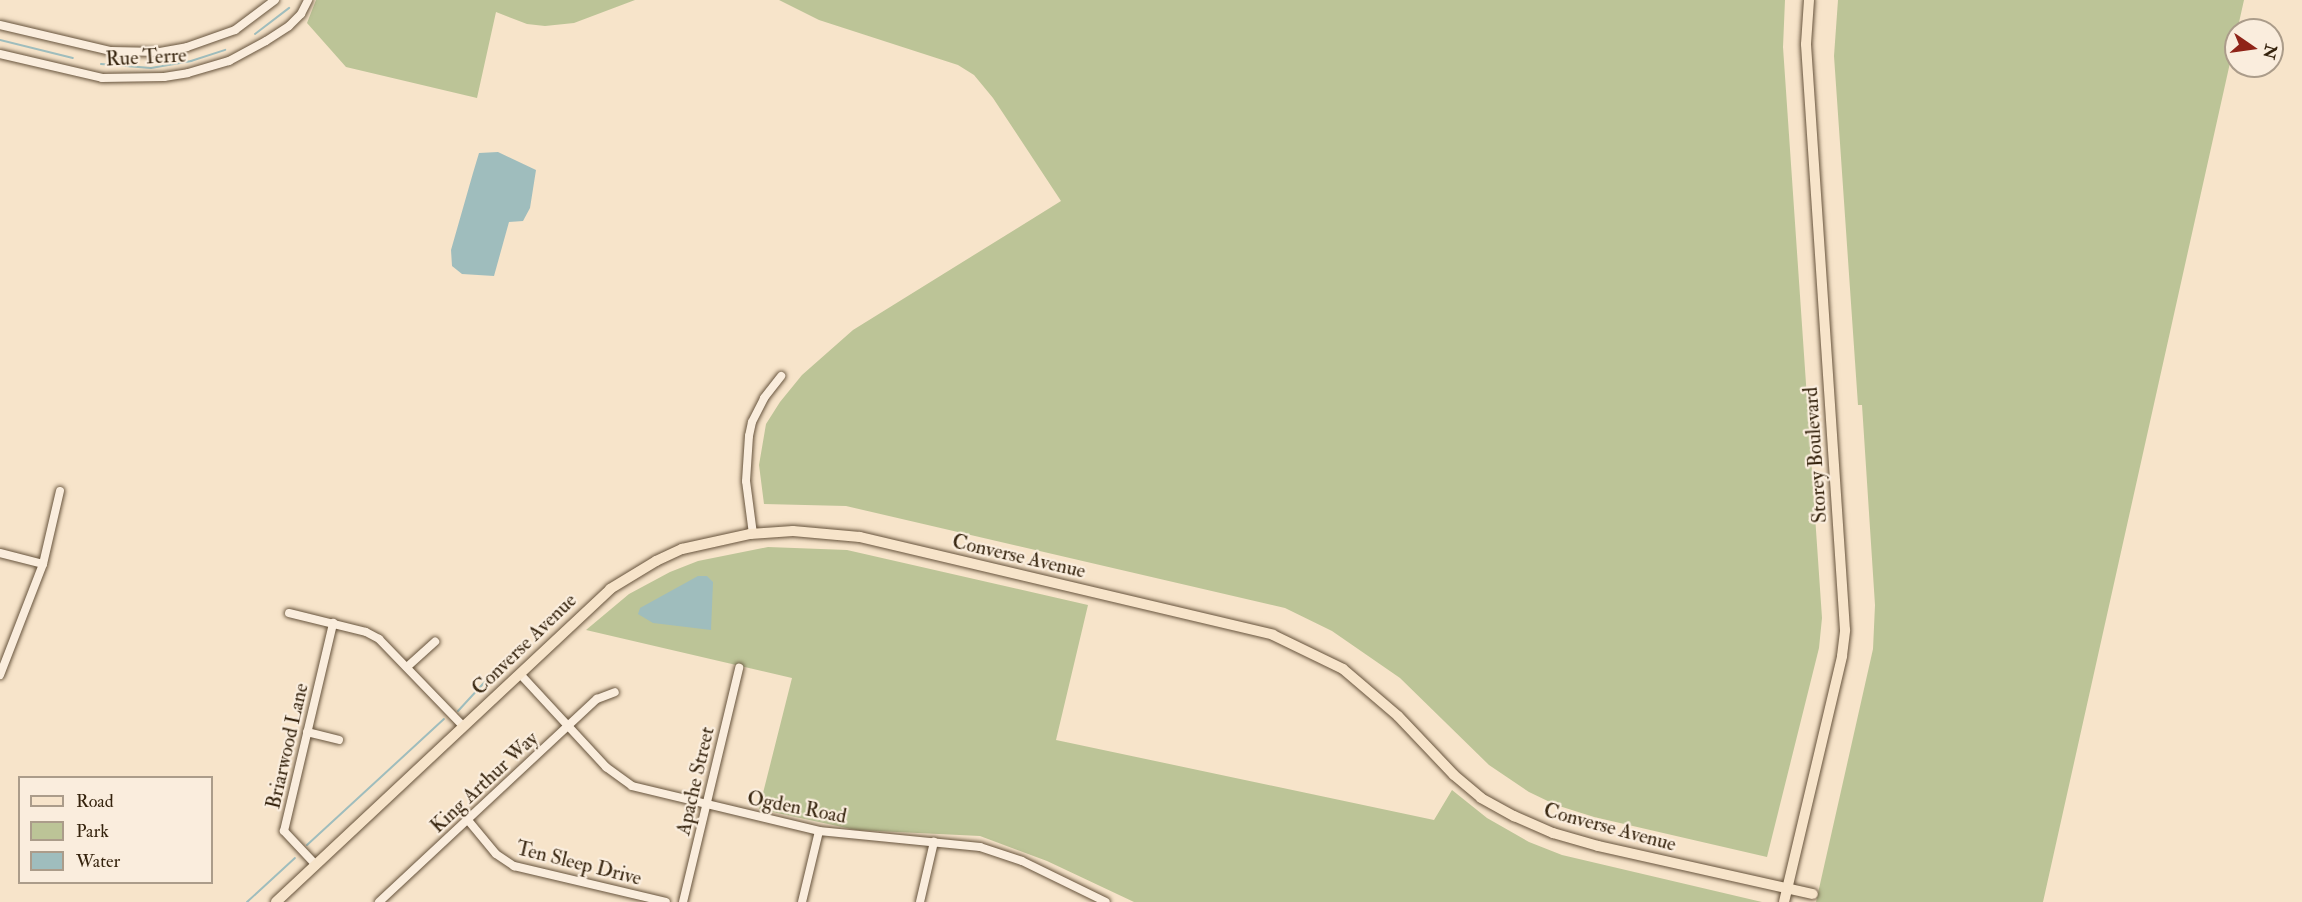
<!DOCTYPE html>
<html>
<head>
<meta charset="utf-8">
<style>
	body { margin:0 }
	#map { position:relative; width:2302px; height:902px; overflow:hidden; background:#f7e4ca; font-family:"IM FELL Double Pica",serif }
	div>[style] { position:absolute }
	.green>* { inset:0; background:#bcc497 }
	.water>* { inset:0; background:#9fbdbd }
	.stream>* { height:2px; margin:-1px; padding:0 1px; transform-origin:1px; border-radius:1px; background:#9fbdbd }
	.roads { filter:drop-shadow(0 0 2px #66533c) drop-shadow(0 0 2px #66533c) }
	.minor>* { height:8px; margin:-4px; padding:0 4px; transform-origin:4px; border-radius:4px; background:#faeddd }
	.major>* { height:10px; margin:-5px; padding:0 5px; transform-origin:5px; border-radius:5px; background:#f7e4ca }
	span { translate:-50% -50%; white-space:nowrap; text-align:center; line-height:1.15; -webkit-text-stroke:4.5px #faeddd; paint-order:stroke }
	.street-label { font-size:20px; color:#35230d }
	.legend { position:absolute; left:18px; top:776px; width:195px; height:108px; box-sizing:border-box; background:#faeddd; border:2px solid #ab9c8a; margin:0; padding:8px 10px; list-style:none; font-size:18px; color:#35230d }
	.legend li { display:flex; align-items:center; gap:12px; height:30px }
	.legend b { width:30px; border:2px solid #ab9c8a }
	.north { position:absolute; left:2224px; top:18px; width:60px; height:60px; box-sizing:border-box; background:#faeddd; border:2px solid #ab9c8a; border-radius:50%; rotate:103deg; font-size:16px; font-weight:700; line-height:24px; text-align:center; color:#35230d }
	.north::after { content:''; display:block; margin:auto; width:21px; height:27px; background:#8f2418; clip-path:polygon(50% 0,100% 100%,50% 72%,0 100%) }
</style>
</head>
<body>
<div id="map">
	<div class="green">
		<i style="clip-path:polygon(316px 0,635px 0,574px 23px,545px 26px,527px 24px,496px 12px,477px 98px,346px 67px,307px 23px)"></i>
		<i style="clip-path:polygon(779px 0,1785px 0,1783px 47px,1822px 618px,1819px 648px,1767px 857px,1594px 817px,1556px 805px,1529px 792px,1489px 765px,1400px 678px,1332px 631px,1285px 608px,846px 506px,764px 504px,759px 465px,766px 424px,780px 402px,802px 375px,853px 330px,1061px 201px,993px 98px,974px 75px,958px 65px,819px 20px)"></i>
		<i style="clip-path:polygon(1838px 0,2244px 0,2043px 902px,1816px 902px,1873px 649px,1875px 605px,1862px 405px,1858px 405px,1834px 56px)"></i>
		<i style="clip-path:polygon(768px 547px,847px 550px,1088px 605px,1056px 740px,1434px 820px,1452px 790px,1487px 818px,1529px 842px,1562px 855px,1762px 902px,1134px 902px,1047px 861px,980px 836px,856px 830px,759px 809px,792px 678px,586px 630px,629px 594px,670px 572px,698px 561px)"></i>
	</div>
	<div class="water">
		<i style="clip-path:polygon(498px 152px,536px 170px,530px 208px,523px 221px,509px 222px,494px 276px,462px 274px,452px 266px,451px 250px,473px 173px,479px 153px)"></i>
		<i style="clip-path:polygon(698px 576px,707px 576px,713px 582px,711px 630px,653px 623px,638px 614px,640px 608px)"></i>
	</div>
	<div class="stream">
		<i style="left:255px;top:34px;width:43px;rotate:-37.4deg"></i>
		<i style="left:0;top:40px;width:75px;rotate:13.9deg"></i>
		<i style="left:101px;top:64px;width:50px;rotate:4.6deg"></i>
		<i style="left:151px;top:68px;width:41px;rotate:-9.9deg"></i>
		<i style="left:191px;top:61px;width:36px;rotate:-18deg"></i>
		<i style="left:458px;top:711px;width:83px;rotate:-47.4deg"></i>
		<i style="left:307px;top:845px;width:186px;rotate:-42.6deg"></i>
		<i style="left:247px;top:902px;width:65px;rotate:-42.5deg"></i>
	</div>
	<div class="roads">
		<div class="minor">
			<i style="left:0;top:25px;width:114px;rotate:13.2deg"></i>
			<i style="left:111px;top:51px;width:49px;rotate:1.2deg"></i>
			<i style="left:160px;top:52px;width:27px;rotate:-10deg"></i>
			<i style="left:187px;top:47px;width:51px;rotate:-19.5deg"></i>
			<i style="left:235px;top:30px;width:50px;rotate:-36.9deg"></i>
			<i style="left:0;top:54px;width:105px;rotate:13.2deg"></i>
			<i style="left:102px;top:78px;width:62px;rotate:-0.9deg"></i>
			<i style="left:164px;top:77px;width:24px;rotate:-9deg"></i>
			<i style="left:188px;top:73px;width:43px;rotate:-16.3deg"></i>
			<i style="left:229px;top:61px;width:42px;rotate:-28.4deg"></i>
			<i style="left:266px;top:41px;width:27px;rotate:-33deg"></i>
			<i style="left:289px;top:26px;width:17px;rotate:-45deg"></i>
			<i style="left:301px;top:14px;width:16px;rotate:-63deg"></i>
			<i style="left:753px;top:534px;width:53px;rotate:-97.5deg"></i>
			<i style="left:746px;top:481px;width:45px;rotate:-86.2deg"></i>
			<i style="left:749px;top:436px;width:14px;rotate:-78deg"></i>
			<i style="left:752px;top:422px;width:27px;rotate:-63deg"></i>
			<i style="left:764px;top:398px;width:28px;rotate:-52deg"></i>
			<i style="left:0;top:553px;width:44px;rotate:14.3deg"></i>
			<i style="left:289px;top:613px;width:79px;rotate:13.9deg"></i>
			<i style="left:366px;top:632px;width:15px;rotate:28deg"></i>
			<i style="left:379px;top:639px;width:122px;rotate:46deg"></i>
			<i style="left:407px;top:667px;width:38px;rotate:-42deg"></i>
			<i style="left:520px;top:674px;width:127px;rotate:47.2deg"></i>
			<i style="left:606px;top:767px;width:32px;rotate:36deg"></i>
			<i style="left:632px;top:786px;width:192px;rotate:13.5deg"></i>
			<i style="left:819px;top:831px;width:162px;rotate:5.7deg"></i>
			<i style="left:980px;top:847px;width:44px;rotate:18.4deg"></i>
			<i style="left:1022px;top:861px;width:93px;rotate:26deg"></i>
			<i style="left:0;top:675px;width:119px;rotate:-68.8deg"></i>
			<i style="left:43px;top:564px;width:75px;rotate:-76.9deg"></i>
			<i style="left:307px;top:732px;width:33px;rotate:14deg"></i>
			<i style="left:467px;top:819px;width:45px;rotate:50.4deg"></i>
			<i style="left:496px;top:854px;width:22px;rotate:34deg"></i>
			<i style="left:514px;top:866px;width:156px;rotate:13.3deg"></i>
			<i style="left:316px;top:865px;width:47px;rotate:-133.3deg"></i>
			<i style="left:284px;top:831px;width:214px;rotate:-76.7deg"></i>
			<i style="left:379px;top:902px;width:298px;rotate:-43deg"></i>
			<i style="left:597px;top:699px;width:19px;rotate:-21deg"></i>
			<i style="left:683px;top:902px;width:241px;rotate:-76.5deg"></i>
			<i style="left:802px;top:902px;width:73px;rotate:-76.5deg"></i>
			<i style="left:920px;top:902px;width:62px;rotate:-76.9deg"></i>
		</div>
		<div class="major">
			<i style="left:276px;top:902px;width:458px;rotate:-43.1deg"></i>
			<i style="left:610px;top:589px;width:54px;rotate:-31.3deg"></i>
			<i style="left:656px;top:561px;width:29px;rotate:-25deg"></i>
			<i style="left:682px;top:549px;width:70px;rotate:-12.4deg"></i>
			<i style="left:750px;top:534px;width:43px;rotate:-4deg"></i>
			<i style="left:793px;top:531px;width:67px;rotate:5.1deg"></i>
			<i style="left:860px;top:537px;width:424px;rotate:13.3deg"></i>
			<i style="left:1273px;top:635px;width:78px;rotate:25.9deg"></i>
			<i style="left:1343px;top:669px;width:72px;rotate:40.5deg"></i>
			<i style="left:1398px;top:716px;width:81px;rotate:46.5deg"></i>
			<i style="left:1454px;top:775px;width:35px;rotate:40deg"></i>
			<i style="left:1481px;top:798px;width:38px;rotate:29deg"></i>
			<i style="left:1514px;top:816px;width:43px;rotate:23.6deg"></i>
			<i style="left:1553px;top:833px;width:47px;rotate:16.1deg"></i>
			<i style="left:1598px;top:846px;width:220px;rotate:12.6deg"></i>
			<i style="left:1784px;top:902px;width:253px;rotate:-76.7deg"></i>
			<i style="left:1842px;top:656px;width:26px;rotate:-83deg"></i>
			<i style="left:1845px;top:630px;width:587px;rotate:-93.81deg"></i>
			<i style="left:1806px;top:44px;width:44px;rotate:-86.1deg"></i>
		</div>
	</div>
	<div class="street-label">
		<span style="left:146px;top:57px;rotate:-3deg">Rue Terre</span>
		<span style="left:1815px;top:455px;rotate:-94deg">Storey Boulevard</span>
		<span style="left:1019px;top:556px;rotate:13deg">Converse Avenue</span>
		<span style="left:524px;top:644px;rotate:-44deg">Converse Avenue</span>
		<span style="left:287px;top:746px;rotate:-77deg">Briarwood Lane</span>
		<span style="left:695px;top:781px;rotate:-77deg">Apache Street</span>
		<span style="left:484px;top:782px;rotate:-43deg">King Arthur Way</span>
		<span style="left:797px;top:807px;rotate:11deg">Ogden Road</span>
		<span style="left:1610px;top:827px;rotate:15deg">Converse Avenue</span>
		<span style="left:579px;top:863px;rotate:14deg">Ten Sleep Drive</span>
	</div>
	<ul class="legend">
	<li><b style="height:8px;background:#f7e4ca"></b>Road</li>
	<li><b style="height:16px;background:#bcc497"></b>Park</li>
	<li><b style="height:16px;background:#9fbdbd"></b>Water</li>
	</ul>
	<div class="north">N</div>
</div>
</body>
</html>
